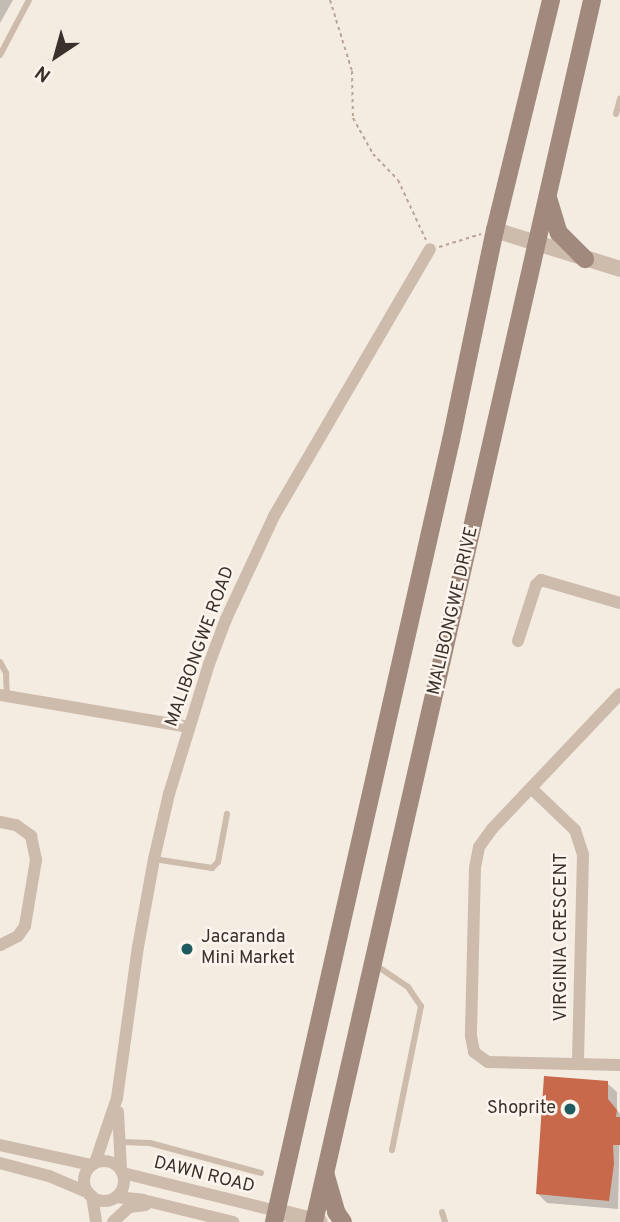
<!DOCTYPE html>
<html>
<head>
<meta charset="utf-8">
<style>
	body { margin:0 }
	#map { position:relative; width:620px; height:1222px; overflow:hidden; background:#f4ebe1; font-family:Overpass,sans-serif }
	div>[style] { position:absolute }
	.shadow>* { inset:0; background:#0003 }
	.building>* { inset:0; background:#c8694b }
	.path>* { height:2px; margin-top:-1px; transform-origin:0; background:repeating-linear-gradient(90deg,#b9a596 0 3.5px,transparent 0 7px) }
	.service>* { height:6px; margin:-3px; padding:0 3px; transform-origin:3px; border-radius:3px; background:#cdbbac }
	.minor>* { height:12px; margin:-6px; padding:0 6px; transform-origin:6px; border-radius:6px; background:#cdbbac }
	.minor>.ring { margin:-6px; padding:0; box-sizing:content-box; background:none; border:12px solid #cdbbac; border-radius:50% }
	.tertiary>* { height:16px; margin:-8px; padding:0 8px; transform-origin:8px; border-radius:8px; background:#cdbbac }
	.secondary>* { height:18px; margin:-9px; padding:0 9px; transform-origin:9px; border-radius:9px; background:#a18a7d }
	.dots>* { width:19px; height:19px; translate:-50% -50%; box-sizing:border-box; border:4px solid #fbf5ee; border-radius:50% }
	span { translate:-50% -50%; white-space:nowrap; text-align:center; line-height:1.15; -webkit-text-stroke:5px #fbf5ee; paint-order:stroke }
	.street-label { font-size:18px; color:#3b302b }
	.poi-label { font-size:18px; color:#3b302b }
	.left { translate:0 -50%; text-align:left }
	.right { translate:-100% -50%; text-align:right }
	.north { position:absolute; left:21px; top:21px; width:70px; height:70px; -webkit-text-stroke:5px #fbf5ee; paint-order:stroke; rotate:216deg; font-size:19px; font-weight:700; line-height:28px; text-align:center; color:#3b302b }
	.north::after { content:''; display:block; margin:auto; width:24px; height:32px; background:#3b302b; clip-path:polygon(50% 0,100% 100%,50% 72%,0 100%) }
</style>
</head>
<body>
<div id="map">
	<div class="shadow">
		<i style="clip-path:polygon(0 0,13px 0,0 23px)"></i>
		<i style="clip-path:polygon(607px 1083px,617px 1092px,617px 1110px,620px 1114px,618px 1209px,547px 1203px,538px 1194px)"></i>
	</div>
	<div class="building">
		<i style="clip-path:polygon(544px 1076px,608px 1081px,608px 1099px,617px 1110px,616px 1117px,620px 1117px,620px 1145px,613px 1145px,614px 1164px,609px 1201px,536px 1194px)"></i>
	</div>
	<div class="path">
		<i style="left:330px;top:0;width:74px;rotate:72.8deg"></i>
		<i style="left:352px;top:71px;width:47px;rotate:88.8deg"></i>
		<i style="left:353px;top:118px;width:41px;rotate:60.9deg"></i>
		<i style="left:373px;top:154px;width:36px;rotate:46deg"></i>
		<i style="left:398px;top:180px;width:66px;rotate:65deg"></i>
		<i style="left:439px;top:247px;width:44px;rotate:-17.2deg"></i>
	</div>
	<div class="service">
		<i style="left:0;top:55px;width:62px;rotate:-62.2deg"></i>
		<i style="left:616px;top:114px;width:16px;rotate:-75deg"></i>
		<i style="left:0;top:662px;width:13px;rotate:61deg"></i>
		<i style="left:6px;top:673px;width:23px;rotate:88deg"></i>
		<i style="left:154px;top:859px;width:59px;rotate:8.8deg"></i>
		<i style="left:212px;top:868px;width:8px;rotate:-45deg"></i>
		<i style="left:218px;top:862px;width:49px;rotate:-79.4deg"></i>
		<i style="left:374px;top:964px;width:41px;rotate:34.1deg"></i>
		<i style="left:408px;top:987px;width:23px;rotate:56deg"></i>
		<i style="left:421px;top:1006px;width:147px;rotate:101.4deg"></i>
		<i style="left:120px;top:1142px;width:30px;rotate:2deg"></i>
		<i style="left:150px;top:1143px;width:115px;rotate:15.1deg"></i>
		<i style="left:442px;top:1212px;width:10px;rotate:73deg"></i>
	</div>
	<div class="minor">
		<i style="left:518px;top:641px;width:59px;rotate:-72.2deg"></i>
		<i style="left:536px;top:585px;width:7px;rotate:-45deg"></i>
		<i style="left:541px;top:580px;width:82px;rotate:16.2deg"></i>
		<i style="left:620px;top:694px;width:186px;rotate:133.5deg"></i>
		<i style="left:492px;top:829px;width:22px;rotate:126deg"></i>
		<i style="left:479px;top:847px;width:21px;rotate:101deg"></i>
		<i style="left:475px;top:868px;width:168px;rotate:91.4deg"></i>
		<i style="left:471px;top:1036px;width:16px;rotate:79deg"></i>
		<i style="left:474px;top:1052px;width:17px;rotate:36deg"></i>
		<i style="left:488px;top:1062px;width:132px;rotate:1.3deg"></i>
		<i style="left:0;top:695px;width:192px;rotate:9.6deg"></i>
		<i style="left:531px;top:788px;width:61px;rotate:43.7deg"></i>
		<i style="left:575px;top:830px;width:26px;rotate:72deg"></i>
		<i style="left:583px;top:855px;width:209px;rotate:91.4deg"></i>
		<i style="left:0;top:822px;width:16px;rotate:11deg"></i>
		<i style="left:16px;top:825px;width:19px;rotate:36deg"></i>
		<i style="left:31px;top:836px;width:25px;rotate:78deg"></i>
		<i style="left:36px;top:860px;width:67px;rotate:99.5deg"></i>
		<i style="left:25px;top:926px;width:12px;rotate:125deg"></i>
		<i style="left:18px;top:936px;width:20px;rotate:153deg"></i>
		<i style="left:118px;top:1112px;width:58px;rotate:87deg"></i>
		<i style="left:0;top:1145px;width:94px;rotate:12.3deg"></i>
		<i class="ring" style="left:84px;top:1161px;width:28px;height:28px"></i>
		<i style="left:0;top:1163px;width:51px;rotate:14.9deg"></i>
		<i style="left:49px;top:1176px;width:43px;rotate:23deg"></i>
		<i style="left:95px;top:1163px;width:69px;rotate:-71.3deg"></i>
		<i style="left:117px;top:1098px;width:152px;rotate:-82.1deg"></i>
		<i style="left:138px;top:947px;width:89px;rotate:-79.7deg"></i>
		<i style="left:154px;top:859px;width:67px;rotate:-77deg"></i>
		<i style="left:169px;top:794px;width:136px;rotate:-72.9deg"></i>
		<i style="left:209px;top:664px;width:48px;rotate:-69.3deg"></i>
		<i style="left:226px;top:619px;width:114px;rotate:-65deg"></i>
		<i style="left:274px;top:516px;width:309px;rotate:-59.7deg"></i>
		<i style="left:123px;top:1173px;width:158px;rotate:13.9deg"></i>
		<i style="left:92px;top:1196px;width:26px;rotate:81deg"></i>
		<i style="left:116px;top:1197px;width:27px;rotate:6deg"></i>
		<i style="left:143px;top:1200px;width:93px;rotate:13.7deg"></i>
		<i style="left:113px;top:1222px;width:22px;rotate:-43deg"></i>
		<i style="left:129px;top:1207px;width:17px;rotate:-7deg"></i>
	</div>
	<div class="tertiary">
		<i style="left:495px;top:230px;width:131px;rotate:17.3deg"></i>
		<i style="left:276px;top:1211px;width:45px;rotate:14deg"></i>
	</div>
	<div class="secondary">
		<i style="left:548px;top:198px;width:37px;rotate:73deg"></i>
		<i style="left:559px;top:233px;width:37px;rotate:45deg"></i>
		<i style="left:326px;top:1176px;width:37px;rotate:74deg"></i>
		<i style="left:336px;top:1212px;width:12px;rotate:55deg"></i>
		<i style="left:274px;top:1222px;width:802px;rotate:-77.25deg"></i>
		<i style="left:451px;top:440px;width:215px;rotate:-78.2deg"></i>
		<i style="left:495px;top:230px;width:237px;rotate:-76.3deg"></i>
		<i style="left:314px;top:1222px;width:1253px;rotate:-77.18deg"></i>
	</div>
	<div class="dots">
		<i style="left:187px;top:949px;background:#1f5a5e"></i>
		<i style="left:570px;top:1109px;background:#1f5a5e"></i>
	</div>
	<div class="street-label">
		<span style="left:454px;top:611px;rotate:-77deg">MALIBONGWE DRIVE</span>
		<span style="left:201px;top:647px;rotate:-70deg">MALIBONGWE ROAD</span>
		<span style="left:562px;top:937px;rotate:-90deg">VIRGINIA CRESCENT</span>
		<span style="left:204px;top:1176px;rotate:14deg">DAWN ROAD</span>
	</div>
	<div class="poi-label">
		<span class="left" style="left:201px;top:949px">Jacaranda<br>Mini Market</span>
		<span class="right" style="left:556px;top:1109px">Shoprite</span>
	</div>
	<div class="north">N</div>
</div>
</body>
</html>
